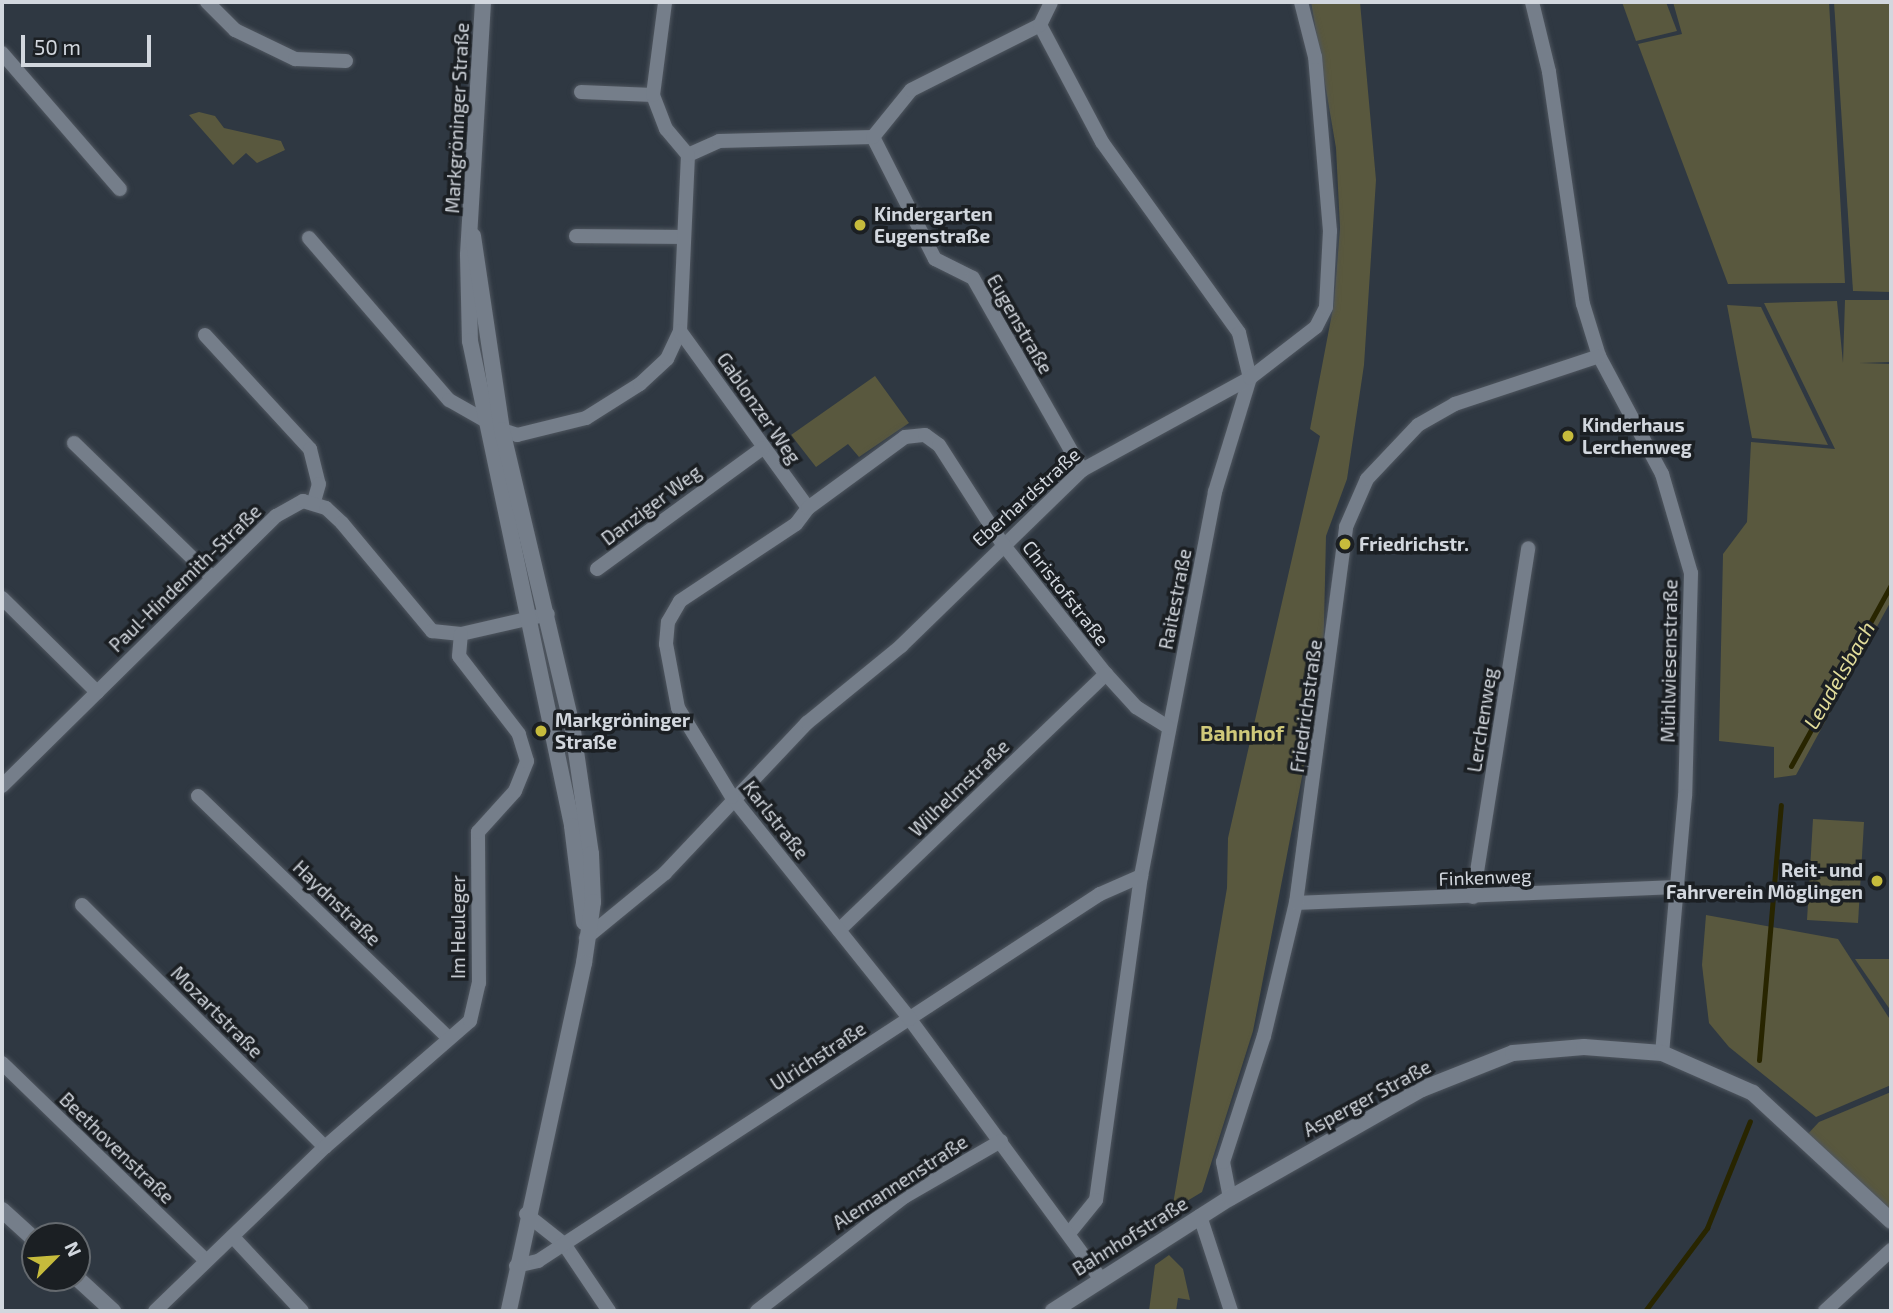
<!DOCTYPE html>
<html>
<head>
<meta charset="utf-8">
<style>
	body { margin:0 }
	#map { position:relative; width:1893px; height:1313px; overflow:hidden; background:#2f3842; font-family:"Exo 2",sans-serif }
	div>[style] { position:absolute }
	.green>* { inset:0; background:#59583e }
	.stream>* { height:5px; margin:-2.5px; padding:0 2.5px; transform-origin:2.5px; border-radius:2.5px; background:#282500 }
	.roads { filter:drop-shadow(0 0 2px #4f565f) drop-shadow(0 0 2px #4f565f) }
	.minor>* { height:14px; margin:-7px; padding:0 7px; transform-origin:7px; border-radius:7px; background:#757e8a }
	.tertiary>* { height:16px; margin:-8px; padding:0 8px; transform-origin:8px; border-radius:8px; background:#757e8a }
	.dots>* { width:19px; height:19px; translate:-50% -50%; box-sizing:border-box; border:4px solid #1b1f23; border-radius:50% }
	span { translate:-50% -50%; white-space:nowrap; text-align:center; line-height:1.15; -webkit-text-stroke:7px #1b1f23; paint-order:stroke }
	.street-label { font-size:19px; color:#d2d7de }
	.poi-label { font-size:19px; color:#d2d7de; font-weight:700 }
	.left { translate:0 -50%; text-align:left }
	.right { translate:-100% -50%; text-align:right }
	.water-label { font-size:21px; color:#e1dc9a; font-style:italic }
	.neighbourhood-label { font-size:21px; color:#cfc87a; font-weight:700 }
	.frame { position:absolute; inset:0; border:4px solid #d2d7de; pointer-events:none }
	.north { position:absolute; left:21px; top:1222px; width:70px; height:70px; box-sizing:border-box; background:#1b1f23; border:2px solid #64696e; border-radius:50%; rotate:65deg; font-size:19px; font-weight:700; line-height:28px; text-align:center; color:#d2d7de }
	.north::after { content:''; display:block; margin:auto; width:24px; height:32px; background:#c6bb3c; clip-path:polygon(50% 0,100% 100%,50% 72%,0 100%) }
	.scale { position:absolute; left:21px; top:35px; width:130px; height:32px; box-sizing:border-box; border:4px solid #d2d7de; border-top:0; padding-left:9px; font-size:21px; line-height:24px; white-space:nowrap; color:#d2d7de; -webkit-text-stroke:5px #1b1f23; paint-order:stroke }
</style>
</head>
<body>
<div id="map">
	<div class="green">
		<i style="clip-path:polygon(1311px 2px,1360px 2px,1376px 180px,1364px 365px,1347px 479px,1326px 536px,1323px 668px,1253px 1031px,1202px 1192px,1172px 1210px,1227px 888px,1228px 838px,1320px 436px,1310px 429px,1334px 303px,1340px 228px,1336px 148px)"></i>
		<i style="clip-path:polygon(1622px 2px,1666px 2px,1677px 31px,1636px 41px)"></i>
		<i style="clip-path:polygon(1673px 2px,1829px 2px,1845px 283px,1728px 284px,1638px 44px,1682px 34px)"></i>
		<i style="clip-path:polygon(1834px 2px,1891px 2px,1891px 292px,1853px 291px)"></i>
		<i style="clip-path:polygon(199px 112px,215px 116px,224px 128px,281px 141px,285px 150px,257px 163px,246px 153px,233px 165px,189px 115px)"></i>
		<i style="clip-path:polygon(1845px 300px,1891px 300px,1891px 362px,1859px 363px,1891px 364px,1891px 601px,1796px 775px,1774px 778px,1774px 747px,1719px 741px,1723px 554px,1747px 522px,1751px 442px,1835px 449px,1764px 303px,1837px 301px,1843px 363px)"></i>
		<i style="clip-path:polygon(1727px 305px,1761px 307px,1828px 445px,1752px 438px)"></i>
		<i style="clip-path:polygon(875px 376px,909px 423px,859px 457px,848px 444px,816px 467px,791px 435px)"></i>
		<i style="clip-path:polygon(1813px 819px,1864px 822px,1858px 923px,1807px 920px)"></i>
		<i style="clip-path:polygon(1706px 915px,1838px 939px,1891px 1021px,1891px 1085px,1816px 1117px,1729px 1047px,1709px 1023px,1702px 965px)"></i>
		<i style="clip-path:polygon(1855px 959px,1891px 959px,1891px 1011px)"></i>
		<i style="clip-path:polygon(1891px 1092px,1891px 1221px,1805px 1137px,1819px 1122px)"></i>
		<i style="clip-path:polygon(1169px 1255px,1183px 1269px,1190px 1300px,1178px 1298px,1176px 1311px,1149px 1311px,1155px 1265px)"></i>
	</div>
	<div class="stream">
		<i style="left:1791px;top:766px;width:207px;rotate:-61.1deg"></i>
		<i style="left:1759px;top:1060px;width:256px;rotate:-85.1deg"></i>
		<i style="left:1645px;top:1311px;width:104px;rotate:-53.2deg"></i>
		<i style="left:1707px;top:1228px;width:115px;rotate:-68.1deg"></i>
	</div>
	<div class="roads">
		<div class="minor">
			<i style="left:207px;top:2px;width:40px;rotate:45deg"></i>
			<i style="left:235px;top:30px;width:67px;rotate:25.8deg"></i>
			<i style="left:295px;top:59px;width:51px;rotate:2.2deg"></i>
			<i style="left:1532px;top:2px;width:72px;rotate:76.3deg"></i>
			<i style="left:1549px;top:72px;width:234px;rotate:81.7deg"></i>
			<i style="left:1583px;top:304px;width:54px;rotate:72.9deg"></i>
			<i style="left:1599px;top:356px;width:134px;rotate:61.9deg"></i>
			<i style="left:1662px;top:474px;width:103px;rotate:73.7deg"></i>
			<i style="left:1691px;top:573px;width:223px;rotate:91.5deg"></i>
			<i style="left:1685px;top:796px;width:258px;rotate:95.1deg"></i>
			<i style="left:1040px;top:25px;width:132px;rotate:62.1deg"></i>
			<i style="left:1102px;top:142px;width:235px;rotate:54.3deg"></i>
			<i style="left:1239px;top:333px;width:46px;rotate:76.3deg"></i>
			<i style="left:1250px;top:378px;width:119px;rotate:107.1deg"></i>
			<i style="left:1215px;top:492px;width:391px;rotate:100.9deg"></i>
			<i style="left:1141px;top:876px;width:327px;rotate:97.9deg"></i>
			<i style="left:1096px;top:1200px;width:40px;rotate:129deg"></i>
			<i style="left:2px;top:53px;width:180px;rotate:49.1deg"></i>
			<i style="left:581px;top:92px;width:72px;rotate:2.4deg"></i>
			<i style="left:873px;top:137px;width:137px;rotate:63.1deg"></i>
			<i style="left:935px;top:259px;width:42px;rotate:26.6deg"></i>
			<i style="left:973px;top:278px;width:221px;rotate:60.4deg"></i>
			<i style="left:688px;top:155px;width:34px;rotate:-24deg"></i>
			<i style="left:719px;top:141px;width:154px;rotate:-1.5deg"></i>
			<i style="left:873px;top:137px;width:60px;rotate:-51deg"></i>
			<i style="left:911px;top:90px;width:144px;rotate:-26.7deg"></i>
			<i style="left:1040px;top:25px;width:25px;rotate:-64deg"></i>
			<i style="left:576px;top:236px;width:105px;rotate:0.5deg"></i>
			<i style="left:309px;top:238px;width:214px;rotate:49.2deg"></i>
			<i style="left:449px;top:400px;width:61px;rotate:29.5deg"></i>
			<i style="left:502px;top:430px;width:16px;rotate:18deg"></i>
			<i style="left:517px;top:435px;width:71px;rotate:-13.8deg"></i>
			<i style="left:586px;top:418px;width:64px;rotate:-32.2deg"></i>
			<i style="left:640px;top:384px;width:37px;rotate:-43deg"></i>
			<i style="left:667px;top:359px;width:31px;rotate:-65deg"></i>
			<i style="left:680px;top:331px;width:176px;rotate:-87.4deg"></i>
			<i style="left:688px;top:155px;width:34px;rotate:-130deg"></i>
			<i style="left:666px;top:129px;width:36px;rotate:-111deg"></i>
			<i style="left:653px;top:95px;width:94px;rotate:-82.6deg"></i>
			<i style="left:680px;top:331px;width:218px;rotate:54.1deg"></i>
			<i style="left:205px;top:335px;width:155px;rotate:47.4deg"></i>
			<i style="left:310px;top:449px;width:36px;rotate:76deg"></i>
			<i style="left:319px;top:484px;width:19px;rotate:106deg"></i>
			<i style="left:74px;top:443px;width:192px;rotate:44.2deg"></i>
			<i style="left:597px;top:569px;width:205px;rotate:-36.1deg"></i>
			<i style="left:2px;top:598px;width:134px;rotate:44.7deg"></i>
			<i style="left:2px;top:786px;width:385px;rotate:-44.6deg"></i>
			<i style="left:276px;top:516px;width:31px;rotate:-29deg"></i>
			<i style="left:303px;top:501px;width:24px;rotate:17deg"></i>
			<i style="left:326px;top:508px;width:22px;rotate:43deg"></i>
			<i style="left:342px;top:523px;width:141px;rotate:50.2deg"></i>
			<i style="left:432px;top:631px;width:29px;rotate:6deg"></i>
			<i style="left:461px;top:634px;width:89px;rotate:-12.9deg"></i>
			<i style="left:198px;top:796px;width:349px;rotate:44deg"></i>
			<i style="left:1473px;top:897px;width:353px;rotate:-81deg"></i>
			<i style="left:1296px;top:903px;width:380px;rotate:-2.4deg"></i>
			<i style="left:82px;top:905px;width:343px;rotate:44.9deg"></i>
			<i style="left:839px;top:930px;width:370px;rotate:-43.8deg"></i>
			<i style="left:586px;top:938px;width:102px;rotate:-39.4deg"></i>
			<i style="left:665px;top:873px;width:207px;rotate:-46.6deg"></i>
			<i style="left:807px;top:723px;width:122px;rotate:-39.3deg"></i>
			<i style="left:901px;top:646px;width:252px;rotate:-44.2deg"></i>
			<i style="left:1082px;top:470px;width:192px;rotate:-28.7deg"></i>
			<i style="left:1250px;top:378px;width:83px;rotate:-37.7deg"></i>
			<i style="left:1316px;top:327px;width:22px;rotate:-63deg"></i>
			<i style="left:1326px;top:307px;width:76px;rotate:-87deg"></i>
			<i style="left:1330px;top:231px;width:175px;rotate:-94.9deg"></i>
			<i style="left:1315px;top:57px;width:57px;rotate:-104.3deg"></i>
			<i style="left:2px;top:1063px;width:284px;rotate:44.1deg"></i>
			<i style="left:1230px;top:1198px;width:37px;rotate:-101deg"></i>
			<i style="left:1223px;top:1162px;width:133px;rotate:-72deg"></i>
			<i style="left:1264px;top:1036px;width:137px;rotate:-76.5deg"></i>
			<i style="left:1296px;top:903px;width:379px;rotate:-82.4deg"></i>
			<i style="left:1346px;top:527px;width:52px;rotate:-66.4deg"></i>
			<i style="left:1367px;top:479px;width:74px;rotate:-46.6deg"></i>
			<i style="left:1418px;top:425px;width:43px;rotate:-29.6deg"></i>
			<i style="left:1455px;top:404px;width:152px;rotate:-18.4deg"></i>
			<i style="left:526px;top:1214px;width:48px;rotate:38.3deg"></i>
			<i style="left:564px;top:1244px;width:81px;rotate:56.1deg"></i>
			<i style="left:1200px;top:1216px;width:100px;rotate:71.9deg"></i>
			<i style="left:233px;top:1237px;width:101px;rotate:47deg"></i>
			<i style="left:516px;top:1266px;width:23px;rotate:-13deg"></i>
			<i style="left:538px;top:1261px;width:671px;rotate:-33.15deg"></i>
			<i style="left:1100px;top:894px;width:45px;rotate:-23.7deg"></i>
			<i style="left:1100px;top:1278px;width:321px;rotate:-126.3deg"></i>
			<i style="left:910px;top:1019px;width:285px;rotate:-128.7deg"></i>
			<i style="left:732px;top:797px;width:104px;rotate:-121.2deg"></i>
			<i style="left:678px;top:708px;width:65px;rotate:-100.6deg"></i>
			<i style="left:666px;top:644px;width:22px;rotate:-85deg"></i>
			<i style="left:668px;top:622px;width:24px;rotate:-60deg"></i>
			<i style="left:680px;top:601px;width:139px;rotate:-33.6deg"></i>
			<i style="left:796px;top:524px;width:20px;rotate:-53deg"></i>
			<i style="left:808px;top:508px;width:120px;rotate:-36.2deg"></i>
			<i style="left:905px;top:437px;width:20px;rotate:-6deg"></i>
			<i style="left:925px;top:435px;width:17px;rotate:36deg"></i>
			<i style="left:939px;top:445px;width:117px;rotate:57.3deg"></i>
			<i style="left:1002px;top:543px;width:167px;rotate:51.6deg"></i>
			<i style="left:1106px;top:674px;width:45px;rotate:47.7deg"></i>
			<i style="left:1136px;top:707px;width:38px;rotate:32deg"></i>
			<i style="left:155px;top:1311px;width:236px;rotate:-44deg"></i>
			<i style="left:325px;top:1147px;width:192px;rotate:-41deg"></i>
			<i style="left:470px;top:1021px;width:39px;rotate:-77deg"></i>
			<i style="left:479px;top:983px;width:151px;rotate:-90.4deg"></i>
			<i style="left:478px;top:832px;width:55px;rotate:-47.9deg"></i>
			<i style="left:515px;top:791px;width:32px;rotate:-68deg"></i>
			<i style="left:527px;top:761px;width:28px;rotate:-107deg"></i>
			<i style="left:519px;top:734px;width:98px;rotate:-127.6deg"></i>
			<i style="left:459px;top:656px;width:22px;rotate:-85deg"></i>
			<i style="left:757px;top:1311px;width:186px;rotate:-37.8deg"></i>
			<i style="left:904px;top:1197px;width:112px;rotate:-30deg"></i>
			<i style="left:1825px;top:1311px;width:90px;rotate:-42.7deg"></i>
		</div>
		<div class="tertiary">
			<i style="left:483px;top:2px;width:253px;rotate:93.4deg"></i>
			<i style="left:468px;top:255px;width:86px;rotate:88.7deg"></i>
			<i style="left:470px;top:341px;width:496px;rotate:78.1deg"></i>
			<i style="left:572px;top:826px;width:97px;rotate:82.9deg"></i>
			<i style="left:473px;top:236px;width:196px;rotate:81.5deg"></i>
			<i style="left:502px;top:430px;width:309px;rotate:76.7deg"></i>
			<i style="left:573px;top:731px;width:124px;rotate:81.7deg"></i>
			<i style="left:591px;top:854px;width:48px;rotate:87.6deg"></i>
			<i style="left:593px;top:902px;width:62px;rotate:98.4deg"></i>
			<i style="left:584px;top:963px;width:356px;rotate:102.2deg"></i>
			<i style="left:2px;top:1210px;width:45px;rotate:42.3deg"></i>
			<i style="left:77px;top:1278px;width:49px;rotate:42.5deg"></i>
			<i style="left:1053px;top:1311px;width:210px;rotate:-32.6deg"></i>
			<i style="left:1230px;top:1198px;width:221px;rotate:-29.6deg"></i>
			<i style="left:1422px;top:1089px;width:98px;rotate:-21.6deg"></i>
			<i style="left:1513px;top:1053px;width:71px;rotate:-4.8deg"></i>
			<i style="left:1584px;top:1047px;width:78px;rotate:4.4deg"></i>
			<i style="left:1662px;top:1053px;width:99px;rotate:23.7deg"></i>
			<i style="left:1753px;top:1093px;width:188px;rotate:42.8deg"></i>
		</div>
	</div>
	<div class="dots">
		<i style="left:860px;top:225px;background:#c6bb3c"></i>
		<i style="left:1568px;top:436px;background:#c6bb3c"></i>
		<i style="left:1345px;top:544px;background:#c6bb3c"></i>
		<i style="left:541px;top:731px;background:#c6bb3c"></i>
		<i style="left:1877px;top:881px;background:#c6bb3c"></i>
	</div>
	<div class="street-label">
		<span style="left:457px;top:118px;rotate:-87deg">Markgröninger Straße</span>
		<span style="left:1020px;top:324px;rotate:60deg">Eugenstraße</span>
		<span style="left:759px;top:408px;rotate:55deg">Gablonzer Weg</span>
		<span style="left:1026px;top:497px;rotate:-42deg">Eberhardstraße</span>
		<span style="left:651px;top:505px;rotate:-37deg">Danziger Weg</span>
		<span style="left:185px;top:578px;rotate:-44deg">Paul-Hindemith-Straße</span>
		<span style="left:1066px;top:593px;rotate:52deg">Christofstraße</span>
		<span style="left:1175px;top:599px;rotate:-79deg">Raitestraße</span>
		<span style="left:1669px;top:661px;rotate:-89deg">Mühlwiesenstraße</span>
		<span style="left:1306px;top:706px;rotate:-82deg">Friedrichstraße</span>
		<span style="left:1482px;top:720px;rotate:-81deg">Lerchenweg</span>
		<span style="left:959px;top:788px;rotate:-44deg">Wilhelmstraße</span>
		<span style="left:776px;top:820px;rotate:52deg">Karlstraße</span>
		<span style="left:1485px;top:877px;rotate:-2deg">Finkenweg</span>
		<span style="left:337px;top:903px;rotate:44deg">Haydnstraße</span>
		<span style="left:458px;top:927px;rotate:-90deg">Im Heuleger</span>
		<span style="left:217px;top:1012px;rotate:45deg">Mozartstraße</span>
		<span style="left:818px;top:1056px;rotate:-33deg">Ulrichstraße</span>
		<span style="left:1367px;top:1098px;rotate:-28deg">Asperger Straße</span>
		<span style="left:117px;top:1148px;rotate:44deg">Beethovenstraße</span>
		<span style="left:900px;top:1182px;rotate:-33deg">Alemannenstraße</span>
		<span style="left:1130px;top:1236px;rotate:-32deg">Bahnhofstraße</span>
	</div>
	<div class="poi-label">
		<span class="left" style="left:874px;top:225px">Kindergarten<br>Eugenstraße</span>
		<span class="left" style="left:1582px;top:436px">Kinderhaus<br>Lerchenweg</span>
		<span class="left" style="left:1359px;top:544px">Friedrichstr.</span>
		<span class="left" style="left:555px;top:731px">Markgröninger<br>Straße</span>
		<span class="right" style="left:1863px;top:881px">Reit- und<br>Fahrverein Möglingen</span>
	</div>
	<div class="water-label">
		<span style="left:1839px;top:675px;rotate:-60deg">Leudelsbach</span>
	</div>
	<div class="neighbourhood-label">
		<span style="left:1242px;top:733px">Bahnhof</span>
	</div>
	<div class="frame"></div>
	<div class="north">N</div>
	<div class="scale">50 m</div>
</div>
</body>
</html>
